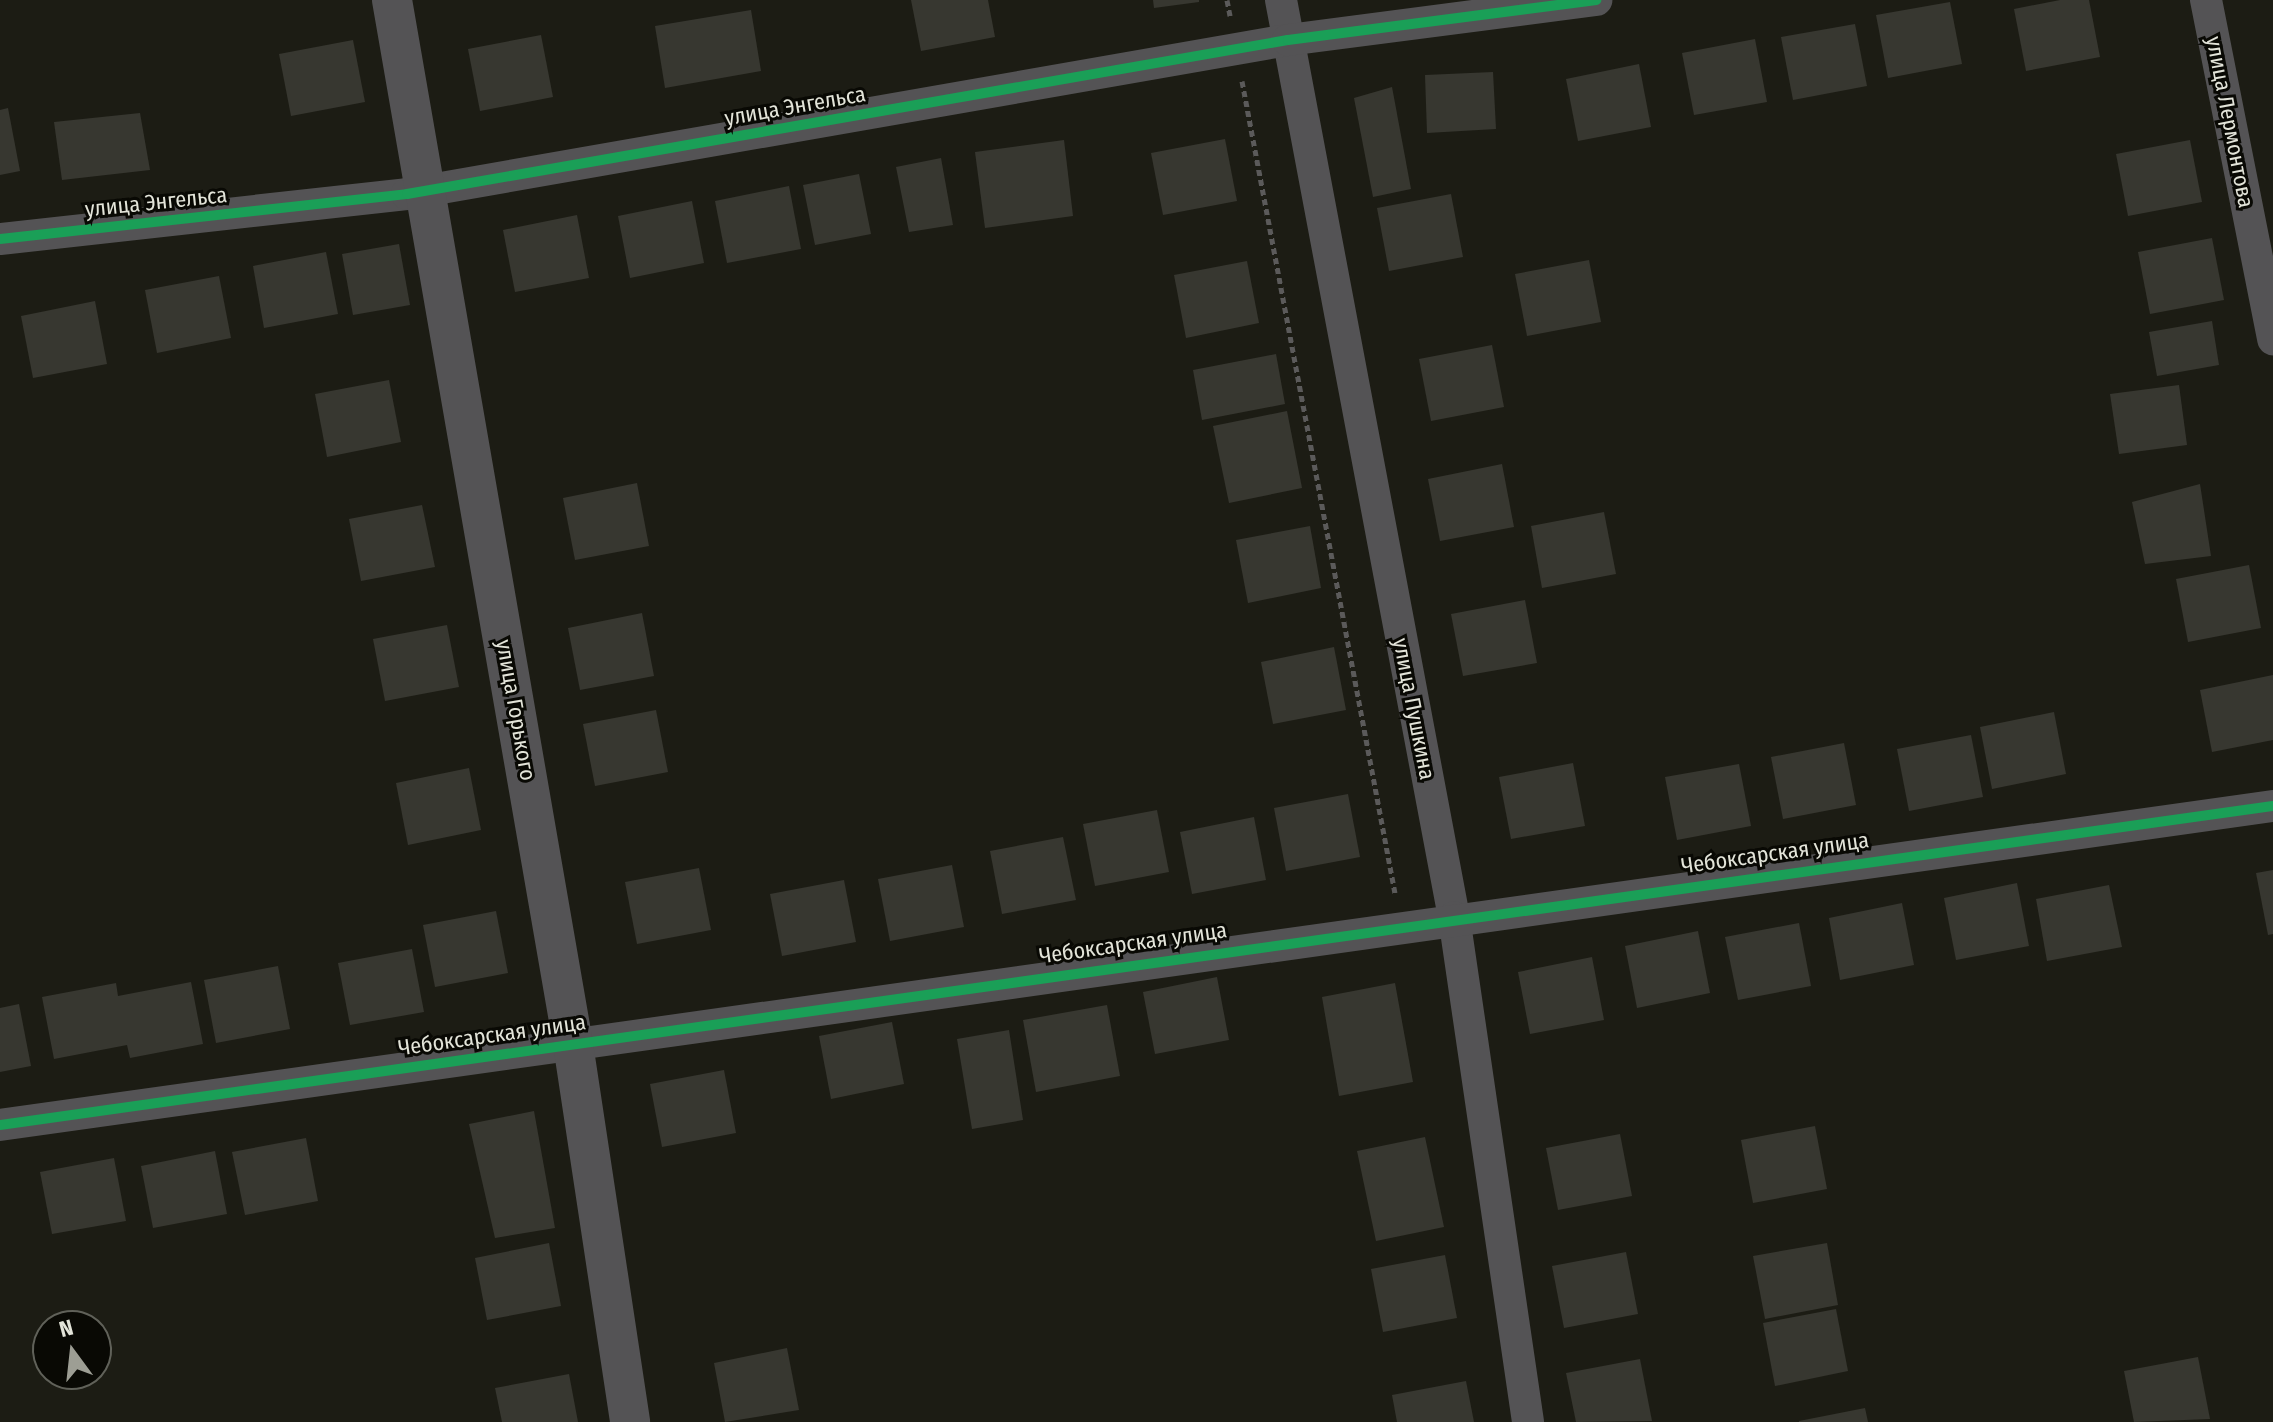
<!DOCTYPE html>
<html>
<head>
<meta charset="utf-8">
<style>
	body { margin:0 }
	#map { position:relative; width:2273px; height:1422px; overflow:hidden; background:#1c1c14; font-family:"Fira Sans Condensed",sans-serif }
	div>[style] { position:absolute }
	.building>* { inset:0; background:#373730 }
	.path>* { height:5px; margin-top:-2.5px; transform-origin:0; background:repeating-linear-gradient(90deg,#5b5a5a 0 6px,transparent 0 10px) }
	.minor>* { height:32px; margin:-16px; padding:0 16px; transform-origin:16px; border-radius:16px; background:#545355 }
	.tertiary>* { height:40px; margin:-20px; padding:0 20px; transform-origin:20px; border-radius:20px; background:#545355 }
	.cycleway>* { height:10px; margin:-5px; padding:0 5px; transform-origin:5px; border-radius:5px; background:#1a9f57 }
	span { translate:-50% -50%; white-space:nowrap; text-align:center; line-height:1.15; -webkit-text-stroke:6px #090904; paint-order:stroke }
	.street-label { font-size:22px; color:#e3e4d9 }
	.north { position:absolute; left:32px; top:1310px; width:80px; height:80px; box-sizing:border-box; background:#090904; border:2px solid #606159; border-radius:50%; rotate:345deg; font-size:22px; font-weight:700; line-height:32px; text-align:center; color:#e3e4d9 }
	.north::after { content:''; display:block; margin:auto; width:28px; height:36px; background:#9d9e94; clip-path:polygon(50% 0,100% 100%,50% 72%,0 100%) }
</style>
</head>
<body>
<div id="map">
	<div class="building">
		<i style="clip-path:polygon(911px 0,988px 0,995px 37px,921px 51px)"></i>
		<i style="clip-path:polygon(1153px 0,1199px 0,1199px 2px,1154px 8px)"></i>
		<i style="clip-path:polygon(2060px 0,2089px 0,2100px 57px,2026px 71px,2014px 9px)"></i>
		<i style="clip-path:polygon(1950px 2px,1962px 64px,1888px 78px,1876px 15px)"></i>
		<i style="clip-path:polygon(751px 10px,761px 71px,665px 88px,655px 26px)"></i>
		<i style="clip-path:polygon(1855px 24px,1867px 86px,1793px 100px,1781px 37px)"></i>
		<i style="clip-path:polygon(541px 35px,553px 97px,480px 111px,468px 49px)"></i>
		<i style="clip-path:polygon(1755px 39px,1767px 102px,1694px 115px,1682px 53px)"></i>
		<i style="clip-path:polygon(353px 40px,365px 102px,291px 116px,279px 54px)"></i>
		<i style="clip-path:polygon(1639px 64px,1651px 127px,1578px 141px,1566px 79px)"></i>
		<i style="clip-path:polygon(1493px 72px,1496px 129px,1427px 133px,1425px 75px)"></i>
		<i style="clip-path:polygon(1392px 87px,1411px 189px,1373px 197px,1354px 98px)"></i>
		<i style="clip-path:polygon(8px 108px,20px 171px,0 175px,0 110px)"></i>
		<i style="clip-path:polygon(140px 113px,150px 170px,62px 180px,54px 122px)"></i>
		<i style="clip-path:polygon(1225px 139px,1237px 201px,1163px 215px,1151px 153px)"></i>
		<i style="clip-path:polygon(1064px 140px,1073px 216px,985px 228px,975px 152px)"></i>
		<i style="clip-path:polygon(2190px 140px,2202px 202px,2128px 216px,2116px 154px)"></i>
		<i style="clip-path:polygon(941px 158px,953px 225px,909px 232px,896px 167px)"></i>
		<i style="clip-path:polygon(859px 174px,871px 234px,815px 245px,803px 185px)"></i>
		<i style="clip-path:polygon(789px 186px,801px 249px,727px 263px,715px 201px)"></i>
		<i style="clip-path:polygon(1451px 194px,1463px 257px,1389px 271px,1377px 208px)"></i>
		<i style="clip-path:polygon(692px 201px,704px 263px,630px 278px,618px 216px)"></i>
		<i style="clip-path:polygon(577px 215px,589px 278px,515px 292px,503px 230px)"></i>
		<i style="clip-path:polygon(2212px 238px,2224px 300px,2150px 314px,2138px 252px)"></i>
		<i style="clip-path:polygon(399px 244px,410px 305px,353px 315px,342px 254px)"></i>
		<i style="clip-path:polygon(326px 252px,338px 314px,264px 328px,253px 266px)"></i>
		<i style="clip-path:polygon(1589px 260px,1601px 322px,1527px 336px,1515px 274px)"></i>
		<i style="clip-path:polygon(1247px 261px,1259px 323px,1186px 338px,1174px 275px)"></i>
		<i style="clip-path:polygon(219px 276px,231px 338px,157px 353px,145px 290px)"></i>
		<i style="clip-path:polygon(95px 301px,107px 364px,33px 378px,21px 316px)"></i>
		<i style="clip-path:polygon(2212px 321px,2219px 365px,2157px 376px,2149px 332px)"></i>
		<i style="clip-path:polygon(1492px 345px,1504px 407px,1431px 421px,1419px 359px)"></i>
		<i style="clip-path:polygon(1276px 354px,1285px 404px,1202px 420px,1193px 370px)"></i>
		<i style="clip-path:polygon(389px 380px,401px 442px,327px 457px,315px 394px)"></i>
		<i style="clip-path:polygon(2179px 385px,2187px 445px,2119px 454px,2110px 394px)"></i>
		<i style="clip-path:polygon(1287px 411px,1302px 488px,1229px 503px,1213px 426px)"></i>
		<i style="clip-path:polygon(1502px 464px,1514px 527px,1440px 541px,1428px 479px)"></i>
		<i style="clip-path:polygon(637px 483px,649px 546px,575px 560px,563px 498px)"></i>
		<i style="clip-path:polygon(2200px 484px,2211px 556px,2145px 564px,2132px 502px)"></i>
		<i style="clip-path:polygon(422px 505px,435px 567px,361px 581px,349px 519px)"></i>
		<i style="clip-path:polygon(1604px 512px,1616px 574px,1542px 588px,1531px 526px)"></i>
		<i style="clip-path:polygon(1310px 526px,1321px 588px,1248px 603px,1236px 540px)"></i>
		<i style="clip-path:polygon(2249px 565px,2261px 628px,2188px 642px,2176px 579px)"></i>
		<i style="clip-path:polygon(1525px 600px,1537px 663px,1463px 676px,1451px 614px)"></i>
		<i style="clip-path:polygon(642px 613px,654px 676px,580px 690px,568px 628px)"></i>
		<i style="clip-path:polygon(447px 625px,459px 687px,385px 701px,373px 639px)"></i>
		<i style="clip-path:polygon(1334px 647px,1346px 710px,1273px 724px,1261px 662px)"></i>
		<i style="clip-path:polygon(2273px 675px,2273px 740px,2212px 752px,2200px 690px)"></i>
		<i style="clip-path:polygon(656px 710px,668px 772px,595px 786px,583px 724px)"></i>
		<i style="clip-path:polygon(2054px 712px,2066px 774px,1992px 789px,1980px 727px)"></i>
		<i style="clip-path:polygon(1971px 735px,1983px 797px,1909px 811px,1897px 749px)"></i>
		<i style="clip-path:polygon(1844px 743px,1856px 805px,1783px 819px,1771px 757px)"></i>
		<i style="clip-path:polygon(1573px 763px,1585px 826px,1511px 839px,1499px 777px)"></i>
		<i style="clip-path:polygon(1739px 764px,1751px 826px,1677px 840px,1665px 777px)"></i>
		<i style="clip-path:polygon(469px 768px,481px 830px,408px 845px,396px 783px)"></i>
		<i style="clip-path:polygon(1348px 794px,1360px 857px,1286px 871px,1274px 808px)"></i>
		<i style="clip-path:polygon(1157px 810px,1169px 872px,1095px 886px,1083px 824px)"></i>
		<i style="clip-path:polygon(1254px 817px,1266px 880px,1192px 894px,1180px 832px)"></i>
		<i style="clip-path:polygon(1063px 837px,1076px 900px,1002px 914px,990px 851px)"></i>
		<i style="clip-path:polygon(952px 865px,964px 927px,890px 941px,878px 879px)"></i>
		<i style="clip-path:polygon(699px 868px,711px 930px,637px 944px,625px 882px)"></i>
		<i style="clip-path:polygon(2273px 870px,2273px 934px,2268px 935px,2256px 873px)"></i>
		<i style="clip-path:polygon(844px 880px,856px 942px,782px 956px,770px 894px)"></i>
		<i style="clip-path:polygon(2017px 883px,2029px 946px,1956px 960px,1944px 898px)"></i>
		<i style="clip-path:polygon(2109px 885px,2122px 947px,2047px 961px,2036px 899px)"></i>
		<i style="clip-path:polygon(1902px 903px,1914px 965px,1840px 980px,1829px 918px)"></i>
		<i style="clip-path:polygon(496px 911px,508px 973px,435px 987px,423px 925px)"></i>
		<i style="clip-path:polygon(1799px 923px,1811px 986px,1738px 1000px,1725px 937px)"></i>
		<i style="clip-path:polygon(1698px 931px,1710px 993px,1637px 1008px,1625px 946px)"></i>
		<i style="clip-path:polygon(412px 949px,424px 1012px,350px 1025px,338px 963px)"></i>
		<i style="clip-path:polygon(1592px 957px,1604px 1020px,1530px 1034px,1518px 972px)"></i>
		<i style="clip-path:polygon(278px 966px,290px 1029px,216px 1043px,204px 980px)"></i>
		<i style="clip-path:polygon(1217px 977px,1229px 1040px,1155px 1054px,1143px 992px)"></i>
		<i style="clip-path:polygon(191px 982px,203px 1044px,130px 1058px,127px 1045px,54px 1059px,42px 997px,116px 983px,118px 996px)"></i>
		<i style="clip-path:polygon(1395px 983px,1413px 1082px,1339px 1096px,1322px 997px)"></i>
		<i style="clip-path:polygon(19px 1004px,31px 1066px,0 1072px,0 1008px)"></i>
		<i style="clip-path:polygon(1107px 1005px,1120px 1076px,1036px 1092px,1023px 1020px)"></i>
		<i style="clip-path:polygon(892px 1022px,904px 1084px,831px 1099px,819px 1036px)"></i>
		<i style="clip-path:polygon(1009px 1030px,1023px 1120px,972px 1129px,957px 1039px)"></i>
		<i style="clip-path:polygon(724px 1070px,736px 1133px,662px 1147px,650px 1084px)"></i>
		<i style="clip-path:polygon(534px 1111px,555px 1228px,495px 1238px,469px 1124px)"></i>
		<i style="clip-path:polygon(1815px 1126px,1827px 1189px,1753px 1203px,1741px 1140px)"></i>
		<i style="clip-path:polygon(1620px 1134px,1632px 1196px,1558px 1210px,1546px 1148px)"></i>
		<i style="clip-path:polygon(1425px 1137px,1444px 1227px,1376px 1241px,1357px 1151px)"></i>
		<i style="clip-path:polygon(306px 1138px,318px 1201px,245px 1215px,232px 1152px)"></i>
		<i style="clip-path:polygon(215px 1151px,227px 1214px,153px 1228px,141px 1166px)"></i>
		<i style="clip-path:polygon(114px 1158px,126px 1221px,52px 1234px,40px 1172px)"></i>
		<i style="clip-path:polygon(549px 1243px,561px 1306px,487px 1320px,475px 1258px)"></i>
		<i style="clip-path:polygon(1827px 1243px,1838px 1305px,1765px 1319px,1753px 1256px)"></i>
		<i style="clip-path:polygon(1626px 1252px,1638px 1314px,1564px 1328px,1552px 1266px)"></i>
		<i style="clip-path:polygon(1445px 1255px,1457px 1318px,1383px 1332px,1371px 1269px)"></i>
		<i style="clip-path:polygon(1836px 1309px,1848px 1371px,1775px 1386px,1763px 1323px)"></i>
		<i style="clip-path:polygon(787px 1348px,799px 1410px,725px 1422px,714px 1363px)"></i>
		<i style="clip-path:polygon(2198px 1357px,2210px 1419px,2134px 1422px,2124px 1371px)"></i>
		<i style="clip-path:polygon(1640px 1359px,1652px 1421px,1576px 1422px,1566px 1373px)"></i>
		<i style="clip-path:polygon(569px 1374px,578px 1422px,502px 1422px,495px 1388px)"></i>
		<i style="clip-path:polygon(1466px 1381px,1474px 1422px,1397px 1422px,1392px 1395px)"></i>
		<i style="clip-path:polygon(1865px 1408px,1868px 1422px,1799px 1422px,1799px 1421px)"></i>
	</div>
	<div class="path">
		<i style="left:1227px;top:0;width:16px;rotate:79deg"></i>
		<i style="left:1242px;top:81px;width:826px;rotate:79.33deg"></i>
	</div>
	<div class="minor">
		<i style="left:1281px;top:0;width:933px;rotate:79.32deg"></i>
		<i style="left:1454px;top:917px;width:510px;rotate:81.66deg"></i>
		<i style="left:2206px;top:0;width:346px;rotate:78.8deg"></i>
		<i style="left:0;top:239px;width:409px;rotate:-6.3deg"></i>
		<i style="left:407px;top:194px;width:894px;rotate:-9.92deg"></i>
		<i style="left:1288px;top:40px;width:311px;rotate:-7.4deg"></i>
		<i style="left:0;top:1125px;width:2295px;rotate:-7.99deg"></i>
	</div>
	<div class="tertiary">
		<i style="left:392px;top:0;width:1060px;rotate:80.16deg"></i>
		<i style="left:573px;top:1044px;width:382px;rotate:81.4deg"></i>
	</div>
	<div class="cycleway">
		<i style="left:0;top:239px;width:409px;rotate:-6.3deg"></i>
		<i style="left:407px;top:194px;width:894px;rotate:-9.92deg"></i>
		<i style="left:1288px;top:40px;width:311px;rotate:-7.4deg"></i>
		<i style="left:0;top:1125px;width:2295px;rotate:-7.99deg"></i>
	</div>
	<div class="street-label">
		<span style="left:795px;top:106px;rotate:-10deg">улица Энгельса</span>
		<span style="left:2230px;top:122px;rotate:79deg">улица Лермонтова</span>
		<span style="left:156px;top:202px;rotate:-6deg">улица Энгельса</span>
		<span style="left:1414px;top:709px;rotate:79deg">улица Пушкина</span>
		<span style="left:516px;top:710px;rotate:80deg">улица Горького</span>
		<span style="left:1775px;top:853px;rotate:-8deg">Чебоксарская улица</span>
		<span style="left:1133px;top:943px;rotate:-8deg">Чебоксарская улица</span>
		<span style="left:492px;top:1035px;rotate:-8deg">Чебоксарская улица</span>
	</div>
	<div class="north">N</div>
</div>
</body>
</html>
